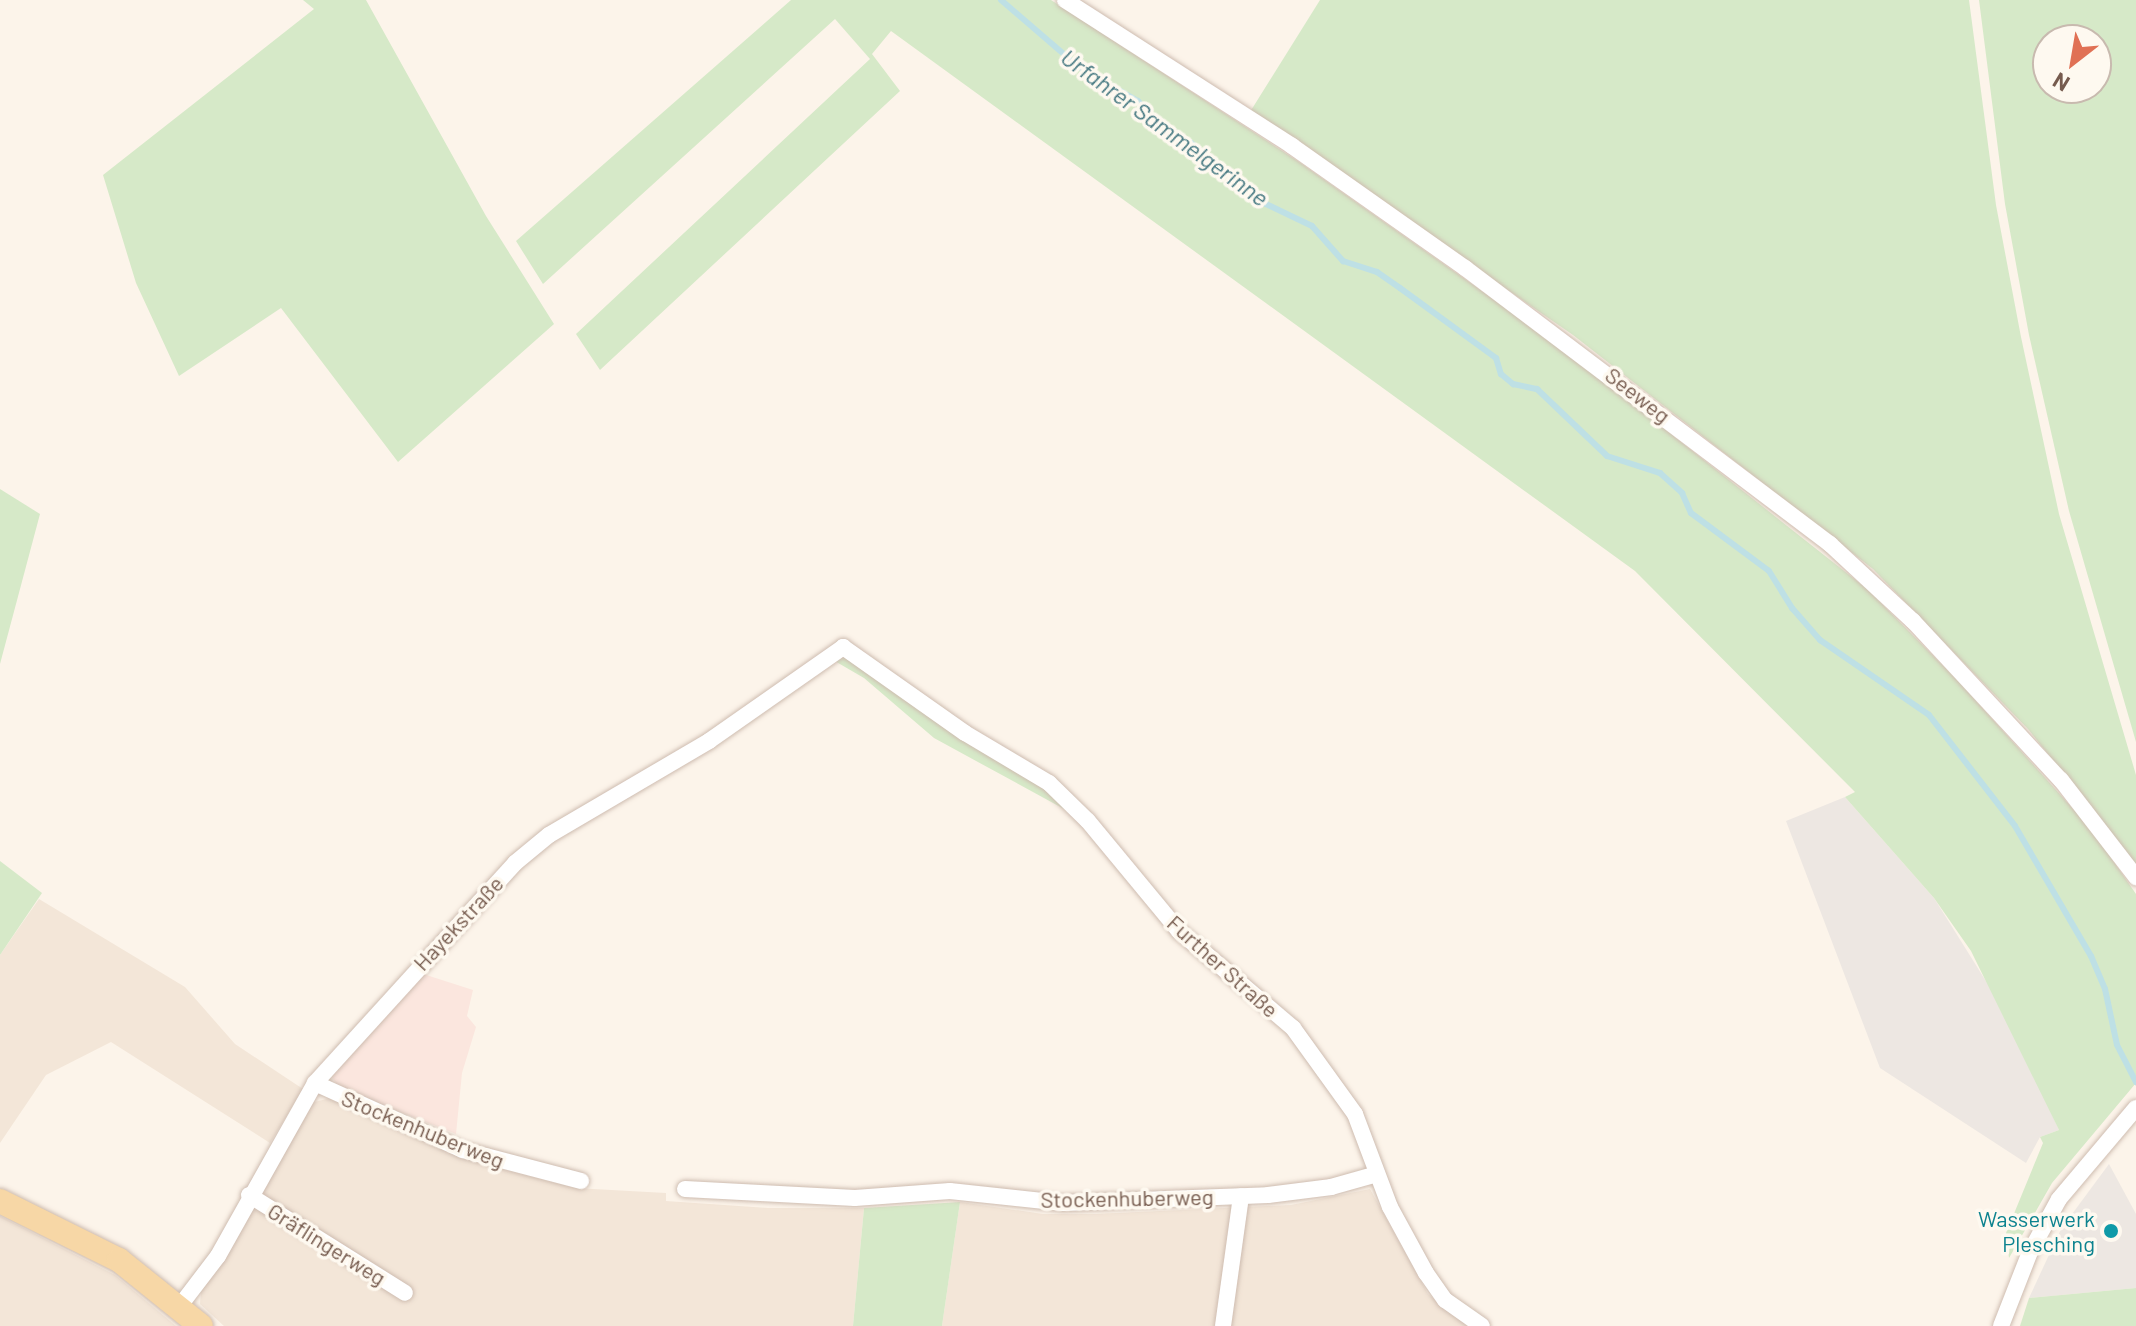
<!DOCTYPE html>
<html>
<head>
<meta charset="utf-8">
<style>
	body { margin:0 }
	#map { position:relative; width:2136px; height:1326px; overflow:hidden; background:#fcf4ea; font-family:Barlow,sans-serif }
	div>[style] { position:absolute }
	.residential>* { inset:0; background:#f3e6d8 }
	.commercial>* { inset:0; background:#fbe6de }
	.industrial>* { inset:0; background:#ede7e2 }
	.green>* { inset:0; background:#d6e9c8 }
	.stream>* { height:6px; margin:-3px; padding:0 3px; transform-origin:3px; border-radius:3px; background:#bee0e5 }
	.roads { filter:drop-shadow(0 0 2px #cebcb0) drop-shadow(0 0 2px #cebcb0) }
	.minor>* { height:16px; margin:-8px; padding:0 8px; transform-origin:8px; border-radius:8px; background:#fff }
	.primary>* { height:24px; margin:-12px; padding:0 12px; transform-origin:12px; border-radius:12px; background:#f7d7a6 }
	.dots>* { width:22px; height:22px; translate:-50% -50%; box-sizing:border-box; border:4px solid #fef9f0; border-radius:50% }
	span { translate:-50% -50%; white-space:nowrap; text-align:center; line-height:1.15; -webkit-text-stroke:7px #fef9f0; paint-order:stroke }
	.street-label { font-size:22px; color:#765b4e }
	.culture-label { font-size:22px; color:#0d838f }
	.right { translate:-100% -50%; text-align:right }
	.water-label { font-size:24px; color:#457881; font-style:italic }
	.north { position:absolute; left:2032px; top:24px; width:80px; height:80px; box-sizing:border-box; background:#fef9f0; border:2px solid #c8baaf; border-radius:50%; rotate:211deg; font-size:22px; font-weight:700; line-height:32px; text-align:center; color:#765b4e }
	.north::after { content:''; display:block; margin:auto; width:28px; height:36px; background:#e07155; clip-path:polygon(50% 0,100% 100%,50% 72%,0 100%) }
</style>
</head>
<body>
<div id="map">
	<div class="residential">
		<i style="clip-path:polygon(39px 899px,185px 987px,235px 1044px,303px 1089px,270px 1143px,111px 1042px,46px 1075px,0 1143px,0 955px)"></i>
		<i style="clip-path:polygon(330px 1098px,490px 1166px,575px 1188px,666px 1193px,666px 1201px,768px 1208px,864px 1208px,853px 1326px,224px 1326px,200px 1304px,201px 1292px,307px 1104px)"></i>
		<i style="clip-path:polygon(1370px 1189px,1428px 1294px,1467px 1326px,942px 1326px,960px 1202px,1043px 1214px,1095px 1214px,1291px 1205px)"></i>
		<i style="clip-path:polygon(0 1216px,115px 1275px,176px 1326px,0 1326px)"></i>
	</div>
	<div class="commercial">
		<i style="clip-path:polygon(417px 972px,473px 990px,467px 1016px,476px 1027px,462px 1073px,456px 1134px,338px 1087px,330px 1074px)"></i>
	</div>
	<div class="industrial">
		<i style="clip-path:polygon(1845px 797px,1934px 898px,2004px 1010px,2059px 1130px,2040px 1137px,2026px 1163px,1880px 1068px,1786px 821px)"></i>
		<i style="clip-path:polygon(2109px 1164px,2136px 1214px,2136px 1288px,2029px 1298px,2061px 1229px)"></i>
	</div>
	<div class="green">
		<i style="clip-path:polygon(303px 0,366px 0,486px 216px,554px 324px,398px 462px,281px 308px,179px 376px,136px 283px,103px 175px,314px 9px)"></i>
		<i style="clip-path:polygon(791px 0,1051px 0,1299px 162px,1557px 344px,1867px 589px,1958px 681px,2091px 829px,2136px 894px,2136px 1083px,2052px 1183px,2009px 1258px,2006px 1233px,2043px 1143px,2040px 1137px,2059px 1130px,1971px 951px,1934px 898px,1845px 797px,1855px 792px,1635px 571px,891px 31px,872px 54px,900px 91px,600px 370px,576px 334px,870px 59px,835px 19px,543px 284px,516px 241px)"></i>
		<i style="clip-path:polygon(1320px 0,1969px 0,1996px 205px,2021px 337px,2059px 514px,2136px 775px,2136px 864px,2028px 729px,1873px 569px,1573px 335px,1250px 112px)"></i>
		<i style="clip-path:polygon(evenodd,1979px 0,2136px 0,2136px 742px,2069px 511px,2029px 335px,2005px 204px,1979px 0,2048px 40px,2096px 40px,2096px 88px,2048px 88px,2048px 40px)"></i>
		<i style="clip-path:polygon(0 489px,40px 514px,0 664px)"></i>
		<i style="clip-path:polygon(844px 657px,1050px 788px,1075px 815px,934px 738px,864px 678px,833px 660px)"></i>
		<i style="clip-path:polygon(0 861px,42px 893px,0 955px)"></i>
		<i style="clip-path:polygon(960px 1202px,942px 1326px,853px 1326px,864px 1208px)"></i>
		<i style="clip-path:polygon(2136px 1288px,2136px 1326px,2020px 1326px,2029px 1298px)"></i>
	</div>
	<div class="stream">
		<i style="left:1001px;top:0;width:103px;rotate:40.7deg"></i>
		<i style="left:1079px;top:67px;width:68px;rotate:30deg"></i>
		<i style="left:1138px;top:101px;width:44px;rotate:48.7deg"></i>
		<i style="left:1167px;top:134px;width:24px;rotate:19deg"></i>
		<i style="left:1190px;top:142px;width:98px;rotate:39.2deg"></i>
		<i style="left:1266px;top:204px;width:51px;rotate:25.6deg"></i>
		<i style="left:1312px;top:226px;width:47px;rotate:48.5deg"></i>
		<i style="left:1343px;top:261px;width:36px;rotate:18deg"></i>
		<i style="left:1377px;top:272px;width:28px;rotate:35deg"></i>
		<i style="left:1400px;top:288px;width:119px;rotate:36.1deg"></i>
		<i style="left:1496px;top:358px;width:17px;rotate:73deg"></i>
		<i style="left:1501px;top:374px;width:16px;rotate:40deg"></i>
		<i style="left:1513px;top:384px;width:25px;rotate:12deg"></i>
		<i style="left:1537px;top:389px;width:97px;rotate:43.7deg"></i>
		<i style="left:1607px;top:456px;width:56px;rotate:17.8deg"></i>
		<i style="left:1660px;top:473px;width:30px;rotate:42deg"></i>
		<i style="left:1682px;top:493px;width:22px;rotate:66deg"></i>
		<i style="left:1691px;top:513px;width:97px;rotate:36.6deg"></i>
		<i style="left:1769px;top:571px;width:44px;rotate:58.1deg"></i>
		<i style="left:1792px;top:608px;width:43px;rotate:48.8deg"></i>
		<i style="left:1820px;top:640px;width:132px;rotate:34.5deg"></i>
		<i style="left:1929px;top:715px;width:140px;rotate:52.2deg"></i>
		<i style="left:2015px;top:826px;width:151px;rotate:59.7deg"></i>
		<i style="left:2091px;top:956px;width:36px;rotate:67deg"></i>
		<i style="left:2105px;top:989px;width:57px;rotate:77.9deg"></i>
		<i style="left:2117px;top:1045px;width:42px;rotate:62.8deg"></i>
	</div>
	<div class="roads">
		<div class="minor">
			<i style="left:1065px;top:0;width:270px;rotate:32.7deg"></i>
			<i style="left:1292px;top:146px;width:212px;rotate:35.2deg"></i>
			<i style="left:1465px;top:268px;width:458px;rotate:37.1deg"></i>
			<i style="left:1830px;top:544px;width:113px;rotate:42.9deg"></i>
			<i style="left:1913px;top:621px;width:217px;rotate:47.1deg"></i>
			<i style="left:2061px;top:780px;width:123px;rotate:52.3deg"></i>
			<i style="left:315px;top:1083px;width:162px;rotate:24.4deg"></i>
			<i style="left:463px;top:1150px;width:122px;rotate:14.7deg"></i>
			<i style="left:685px;top:1189px;width:170px;rotate:3deg"></i>
			<i style="left:855px;top:1198px;width:95px;rotate:-4.2deg"></i>
			<i style="left:950px;top:1191px;width:114px;rotate:6.1deg"></i>
			<i style="left:1063px;top:1203px;width:205px;rotate:-2.2deg"></i>
			<i style="left:1268px;top:1195px;width:64px;rotate:-7.2deg"></i>
			<i style="left:1331px;top:1187px;width:48px;rotate:-15.8deg"></i>
			<i style="left:249px;top:1195px;width:184px;rotate:32.1deg"></i>
			<i style="left:179px;top:1307px;width:64px;rotate:-52.6deg"></i>
			<i style="left:218px;top:1256px;width:198px;rotate:-60.7deg"></i>
			<i style="left:315px;top:1083px;width:297px;rotate:-47.7deg"></i>
			<i style="left:515px;top:863px;width:44px;rotate:-39.5deg"></i>
			<i style="left:549px;top:835px;width:186px;rotate:-30.4deg"></i>
			<i style="left:709px;top:741px;width:164px;rotate:-35deg"></i>
			<i style="left:843px;top:647px;width:149px;rotate:35.2deg"></i>
			<i style="left:965px;top:733px;width:98px;rotate:30.8deg"></i>
			<i style="left:1049px;top:783px;width:54px;rotate:44.3deg"></i>
			<i style="left:1088px;top:821px;width:143px;rotate:50.4deg"></i>
			<i style="left:1179px;top:931px;width:150px;rotate:40.4deg"></i>
			<i style="left:1293px;top:1028px;width:106px;rotate:54.2deg"></i>
			<i style="left:1355px;top:1114px;width:99px;rotate:69.4deg"></i>
			<i style="left:1390px;top:1207px;width:75px;rotate:61.4deg"></i>
			<i style="left:1426px;top:1273px;width:33px;rotate:55deg"></i>
			<i style="left:1445px;top:1300px;width:45px;rotate:35.1deg"></i>
			<i style="left:1223px;top:1326px;width:131px;rotate:-82.1deg"></i>
			<i style="left:2001px;top:1326px;width:79px;rotate:-68.6deg"></i>
			<i style="left:2030px;top:1252px;width:60px;rotate:-61.3deg"></i>
			<i style="left:2059px;top:1199px;width:119px;rotate:-49.8deg"></i>
		</div>
		<div class="primary">
			<i style="left:0;top:1201px;width:133px;rotate:26.4deg"></i>
			<i style="left:119px;top:1260px;width:105px;rotate:38.8deg"></i>
		</div>
	</div>
	<div class="dots">
		<i style="left:2111px;top:1231px;background:#0f9aa8"></i>
	</div>
	<div class="street-label">
		<span style="left:1638px;top:395px;rotate:38deg">Seeweg</span>
		<span style="left:458px;top:923px;rotate:-47deg">Hayekstraße</span>
		<span style="left:1223px;top:966px;rotate:42deg">Further Straße</span>
		<span style="left:423px;top:1129px;rotate:22deg">Stockenhuberweg</span>
		<span style="left:1127px;top:1198px;rotate:-1deg">Stockenhuberweg</span>
		<span style="left:327px;top:1244px;rotate:32deg">Gräflingerweg</span>
	</div>
	<div class="culture-label">
		<span class="right" style="left:2095px;top:1231px">Wasserwerk<br>Plesching</span>
	</div>
	<div class="water-label">
		<span style="left:1165px;top:127px;rotate:36deg">Urfahrer Sammelgerinne</span>
	</div>
	<div class="north">N</div>
</div>
</body>
</html>
